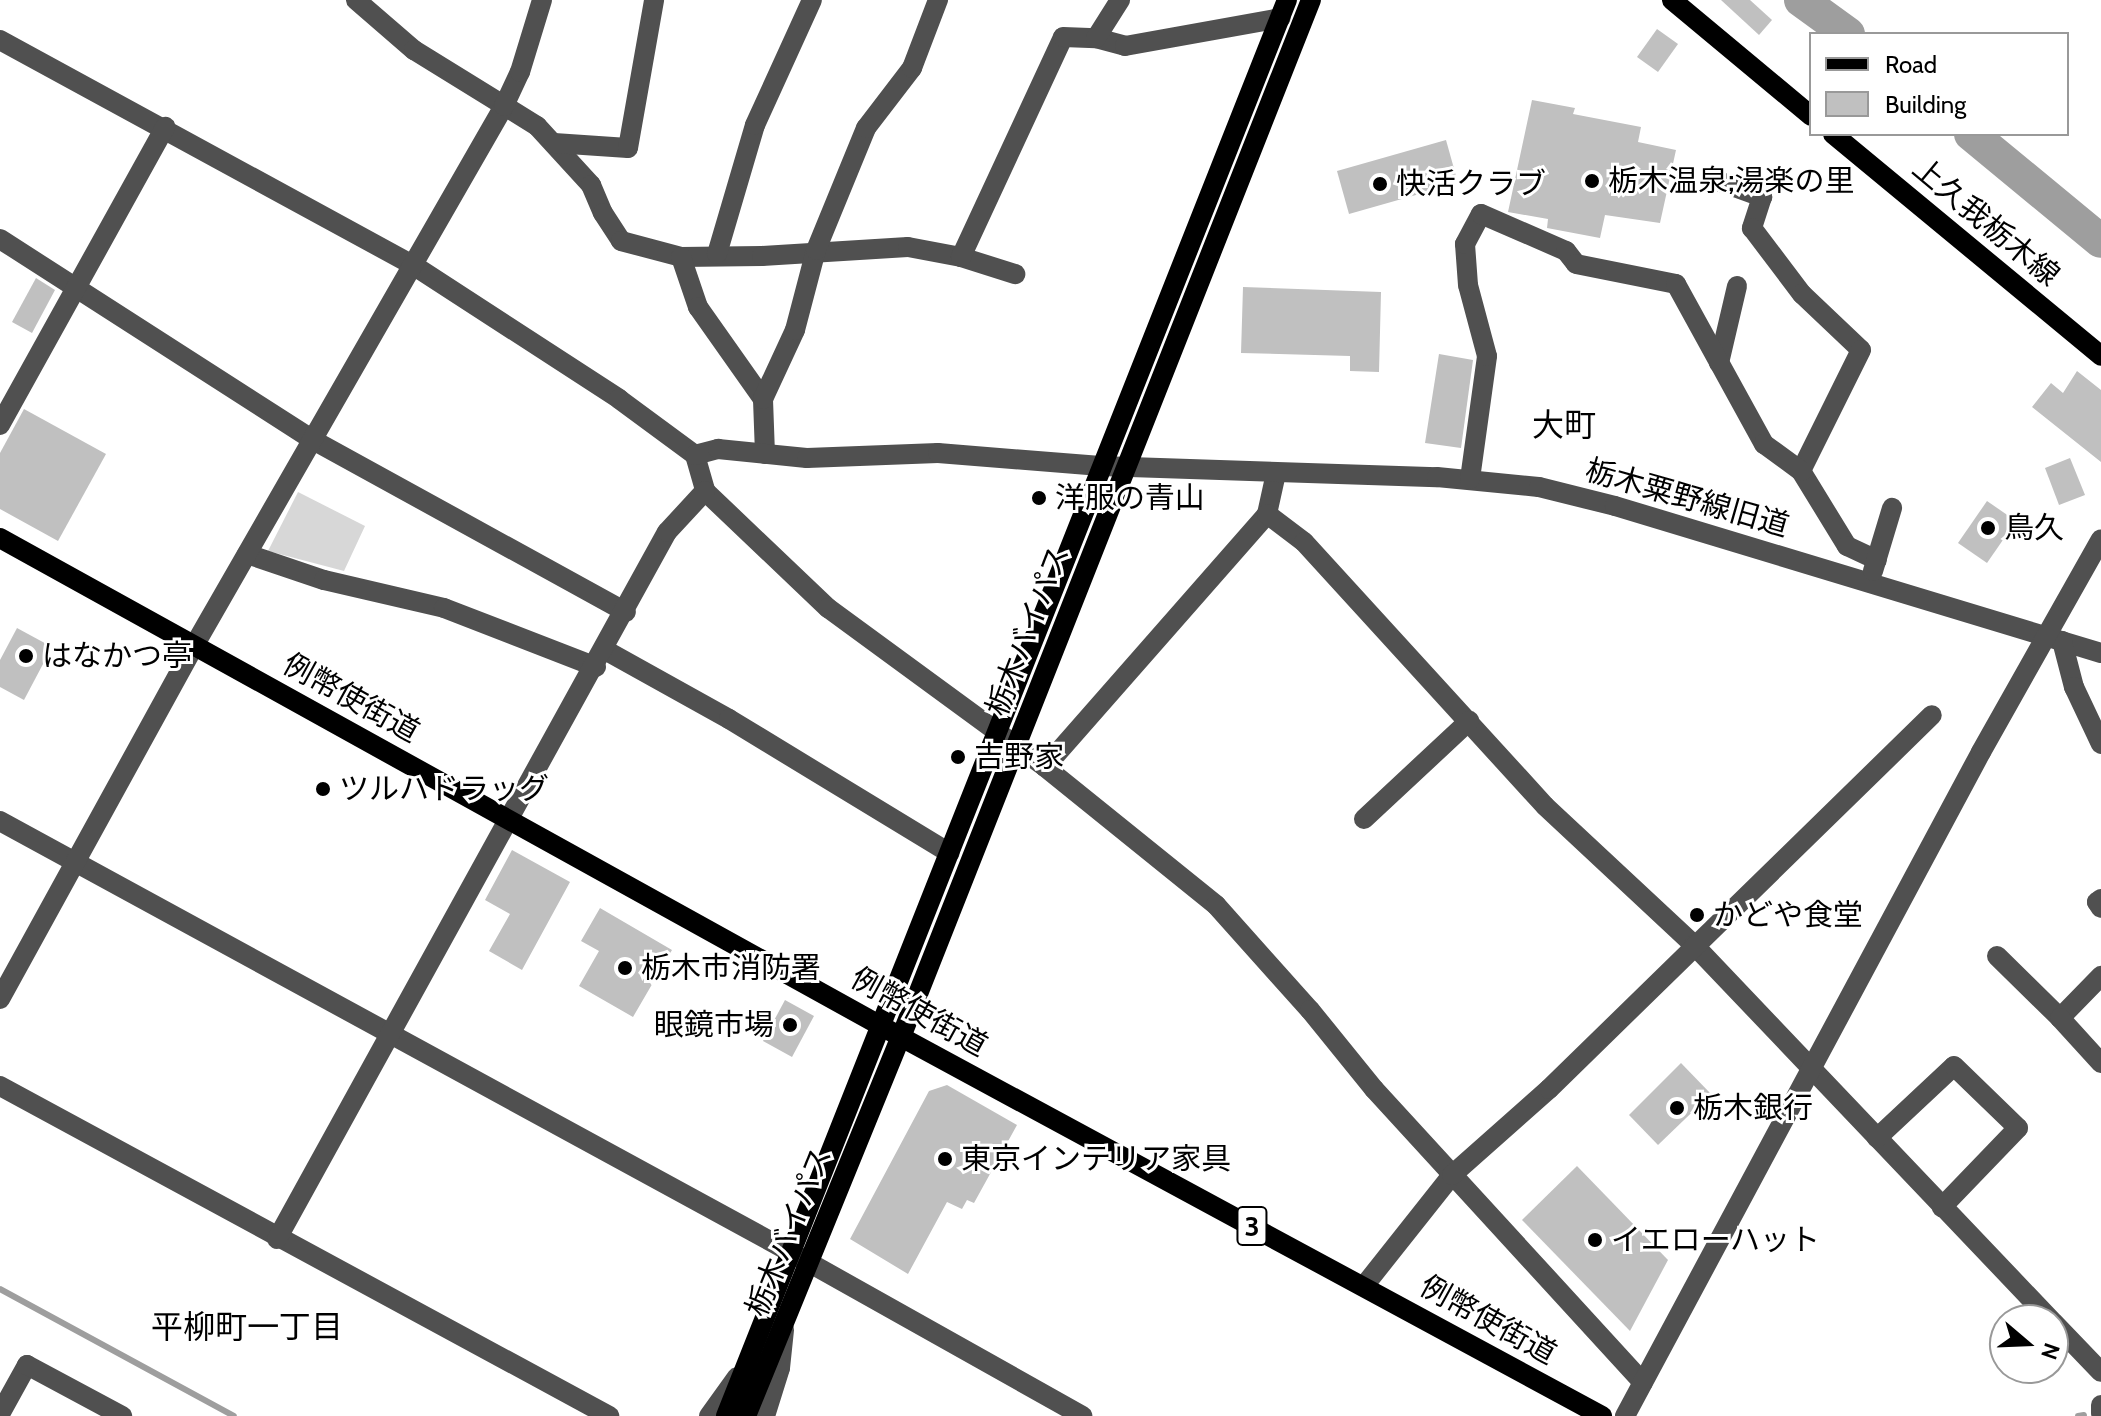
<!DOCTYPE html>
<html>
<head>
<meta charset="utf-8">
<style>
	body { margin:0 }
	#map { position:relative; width:2101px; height:1416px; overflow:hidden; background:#fff; font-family:Cabin,"Noto Sans JP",sans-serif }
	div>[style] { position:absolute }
	.green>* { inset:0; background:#d7d7d7 }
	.stream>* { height:6px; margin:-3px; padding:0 3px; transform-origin:3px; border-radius:3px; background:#9e9e9e }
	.river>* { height:34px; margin:-17px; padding:0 17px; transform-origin:17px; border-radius:17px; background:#9e9e9e }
	.building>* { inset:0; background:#c0c0c0 }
	.minor>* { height:20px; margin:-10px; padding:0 10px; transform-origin:10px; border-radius:10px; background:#505050 }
	.major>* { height:20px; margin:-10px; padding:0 10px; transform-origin:10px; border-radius:10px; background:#000 }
	.dots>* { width:22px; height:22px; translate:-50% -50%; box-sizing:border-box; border:4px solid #fff; border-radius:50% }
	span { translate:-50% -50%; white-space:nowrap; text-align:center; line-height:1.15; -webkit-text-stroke:6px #fff; paint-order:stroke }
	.shield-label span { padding:2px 6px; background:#fff; border:2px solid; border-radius:6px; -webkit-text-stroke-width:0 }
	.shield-label { font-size:28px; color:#000; font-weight:700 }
	.poi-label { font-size:30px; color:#000 }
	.left { translate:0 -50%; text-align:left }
	.right { translate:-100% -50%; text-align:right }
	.street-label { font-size:30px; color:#000 }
	.neighbourhood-label { font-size:32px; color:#000 }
	.legend { position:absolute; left:1809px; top:32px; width:260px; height:104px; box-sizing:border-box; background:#fff; border:2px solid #999; margin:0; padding:10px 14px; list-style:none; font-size:24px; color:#000 }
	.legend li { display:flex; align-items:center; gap:16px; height:40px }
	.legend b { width:40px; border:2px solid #999 }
	.north { position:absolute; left:1989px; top:1304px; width:80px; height:80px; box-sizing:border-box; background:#fff; border:2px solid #999; border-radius:50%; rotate:109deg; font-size:22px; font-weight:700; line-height:32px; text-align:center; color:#000 }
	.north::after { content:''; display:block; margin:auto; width:28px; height:36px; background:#000; clip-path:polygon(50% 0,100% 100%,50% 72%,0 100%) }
</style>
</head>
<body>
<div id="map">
	<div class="green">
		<i style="clip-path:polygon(298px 492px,365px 526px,344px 571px,268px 551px)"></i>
	</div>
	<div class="stream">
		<i style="left:0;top:1289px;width:266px;rotate:28.5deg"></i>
		<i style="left:2078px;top:1416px;width:6px;rotate:-9deg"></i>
	</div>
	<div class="river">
		<i style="left:1801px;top:0;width:58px;rotate:35.9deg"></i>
		<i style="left:1971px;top:134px;width:168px;rotate:39.5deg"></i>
	</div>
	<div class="building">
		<i style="clip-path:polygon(1721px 0,1750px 0,1772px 20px,1759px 35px)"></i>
		<i style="clip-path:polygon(1657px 29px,1678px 44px,1658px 72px,1637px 57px)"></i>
		<i style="clip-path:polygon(1532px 100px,1575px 108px,1573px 114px,1641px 127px,1638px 142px,1676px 150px,1660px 223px,1605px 215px,1600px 238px,1547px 228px,1548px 219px,1508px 212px)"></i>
		<i style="clip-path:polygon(1446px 140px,1458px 183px,1349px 214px,1337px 171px)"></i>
		<i style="clip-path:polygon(36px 278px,55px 290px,32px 333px,12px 322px)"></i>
		<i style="clip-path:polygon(1243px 287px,1381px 292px,1379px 372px,1350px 371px,1350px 356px,1241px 353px)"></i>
		<i style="clip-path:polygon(1439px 354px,1473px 360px,1461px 448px,1425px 443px)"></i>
		<i style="clip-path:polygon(2077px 371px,2101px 390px,2101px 462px,2032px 407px,2051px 383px,2063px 393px)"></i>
		<i style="clip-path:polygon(24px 409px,106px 454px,58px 541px,0 509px,0 453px)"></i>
		<i style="clip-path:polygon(2070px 458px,2085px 495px,2059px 505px,2045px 468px)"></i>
		<i style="clip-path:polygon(1987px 501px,2016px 521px,1987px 563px,1958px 543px)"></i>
		<i style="clip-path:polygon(17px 628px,52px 647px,24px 700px,0 687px,0 660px)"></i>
		<i style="clip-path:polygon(512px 850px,570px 882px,522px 970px,489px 951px,510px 914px,485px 900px)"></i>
		<i style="clip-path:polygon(600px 908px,672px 950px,633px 1017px,579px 986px,599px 951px,581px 941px)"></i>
		<i style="clip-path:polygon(785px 1000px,814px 1016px,792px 1057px,763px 1041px)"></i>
		<i style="clip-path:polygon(1681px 1063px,1711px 1094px,1658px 1145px,1629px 1115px)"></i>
		<i style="clip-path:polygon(947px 1085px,1017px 1125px,974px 1203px,967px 1200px,962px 1209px,947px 1202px,908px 1274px,850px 1239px,929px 1091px)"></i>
		<i style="clip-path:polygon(1577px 1166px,1668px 1260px,1630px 1331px,1522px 1220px)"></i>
	</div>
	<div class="minor">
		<i style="left:356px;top:0;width:77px;rotate:40.8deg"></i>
		<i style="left:414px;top:50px;width:145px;rotate:31.7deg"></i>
		<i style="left:537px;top:126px;width:80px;rotate:47.5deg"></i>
		<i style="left:591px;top:185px;width:30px;rotate:67deg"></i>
		<i style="left:603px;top:213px;width:33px;rotate:57deg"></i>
		<i style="left:621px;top:241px;width:62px;rotate:14.9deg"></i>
		<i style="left:681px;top:257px;width:81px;rotate:-0.7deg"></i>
		<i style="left:762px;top:256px;width:146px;rotate:-3.5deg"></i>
		<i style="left:908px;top:247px;width:54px;rotate:10.7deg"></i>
		<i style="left:961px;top:257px;width:57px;rotate:17.5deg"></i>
		<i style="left:1096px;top:38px;width:30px;rotate:15deg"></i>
		<i style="left:1125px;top:46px;width:158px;rotate:-10.2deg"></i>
		<i style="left:0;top:40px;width:470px;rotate:28.6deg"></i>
		<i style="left:413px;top:265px;width:246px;rotate:33deg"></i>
		<i style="left:619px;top:399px;width:94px;rotate:36.4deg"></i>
		<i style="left:695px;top:455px;width:37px;rotate:74deg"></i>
		<i style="left:705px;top:491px;width:170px;rotate:43.6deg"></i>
		<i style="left:828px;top:608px;width:269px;rotate:36.2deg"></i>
		<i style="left:1045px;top:767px;width:337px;rotate:-48.7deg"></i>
		<i style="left:1267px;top:514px;width:42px;rotate:-77.6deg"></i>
		<i style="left:554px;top:143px;width:74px;rotate:3.9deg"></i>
		<i style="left:628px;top:148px;width:150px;rotate:-80deg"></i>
		<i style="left:1721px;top:182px;width:44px;rotate:20.1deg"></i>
		<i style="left:1762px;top:197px;width:33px;rotate:108deg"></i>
		<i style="left:1752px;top:228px;width:83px;rotate:52.9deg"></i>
		<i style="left:1802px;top:294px;width:81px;rotate:43.5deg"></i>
		<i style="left:1861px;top:350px;width:135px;rotate:116.4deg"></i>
		<i style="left:1801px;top:471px;width:88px;rotate:58.5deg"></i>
		<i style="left:1847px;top:546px;width:33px;rotate:25deg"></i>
		<i style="left:0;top:239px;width:372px;rotate:32.7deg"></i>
		<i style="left:313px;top:440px;width:357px;rotate:28.8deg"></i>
		<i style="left:717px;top:254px;width:134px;rotate:-73.6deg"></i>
		<i style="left:755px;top:125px;width:137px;rotate:-65.5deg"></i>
		<i style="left:681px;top:257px;width:53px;rotate:71.2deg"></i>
		<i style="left:698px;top:307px;width:113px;rotate:54.8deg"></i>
		<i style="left:961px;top:257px;width:242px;rotate:-65.1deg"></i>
		<i style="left:1063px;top:37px;width:33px;rotate:2deg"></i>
		<i style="left:1096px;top:38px;width:45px;rotate:-57.7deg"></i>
		<i style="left:1719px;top:363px;width:79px;rotate:-76.8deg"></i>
		<i style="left:0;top:425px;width:341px;rotate:-61deg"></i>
		<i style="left:765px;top:454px;width:55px;rotate:-92.1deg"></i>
		<i style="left:763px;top:399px;width:76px;rotate:-65.1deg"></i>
		<i style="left:795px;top:330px;width:83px;rotate:-75.3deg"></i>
		<i style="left:816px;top:250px;width:132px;rotate:-67.7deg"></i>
		<i style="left:866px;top:128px;width:76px;rotate:-52.5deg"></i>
		<i style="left:912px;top:68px;width:73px;rotate:-69.1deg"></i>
		<i style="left:695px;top:455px;width:24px;rotate:-15deg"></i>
		<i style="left:718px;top:449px;width:89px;rotate:5.8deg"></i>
		<i style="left:807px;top:458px;width:131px;rotate:-2.2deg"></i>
		<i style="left:938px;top:453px;width:163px;rotate:4.6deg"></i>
		<i style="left:1100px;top:466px;width:337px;rotate:1.9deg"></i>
		<i style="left:1437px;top:477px;width:102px;rotate:5.6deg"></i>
		<i style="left:1539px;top:487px;width:78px;rotate:14deg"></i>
		<i style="left:1615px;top:506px;width:508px;rotate:16.83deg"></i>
		<i style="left:1470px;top:479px;width:124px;rotate:-82.1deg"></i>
		<i style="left:1487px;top:356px;width:73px;rotate:-105deg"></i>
		<i style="left:1468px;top:285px;width:41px;rotate:-94.2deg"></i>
		<i style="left:1465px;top:244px;width:34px;rotate:-62deg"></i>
		<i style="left:1481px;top:214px;width:93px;rotate:23.5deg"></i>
		<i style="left:1566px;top:251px;width:16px;rotate:52deg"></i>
		<i style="left:1576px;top:264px;width:102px;rotate:11.3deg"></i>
		<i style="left:1676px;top:284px;width:183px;rotate:61.2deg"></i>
		<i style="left:1764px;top:444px;width:46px;rotate:36.1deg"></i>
		<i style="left:1267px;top:514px;width:46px;rotate:37.1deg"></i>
		<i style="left:1304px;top:542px;width:357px;rotate:47.6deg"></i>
		<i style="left:1545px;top:806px;width:204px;rotate:43deg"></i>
		<i style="left:1694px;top:945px;width:518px;rotate:46.41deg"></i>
		<i style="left:247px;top:554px;width:81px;rotate:18.7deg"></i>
		<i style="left:324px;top:580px;width:123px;rotate:13.1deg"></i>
		<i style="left:444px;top:608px;width:163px;rotate:21.2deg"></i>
		<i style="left:1873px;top:571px;width:66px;rotate:-73.2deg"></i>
		<i style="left:2062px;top:641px;width:48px;rotate:75.4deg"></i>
		<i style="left:2074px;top:687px;width:63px;rotate:64.7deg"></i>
		<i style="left:605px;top:650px;width:142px;rotate:29.1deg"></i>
		<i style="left:729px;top:719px;width:258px;rotate:31.3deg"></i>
		<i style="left:1045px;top:767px;width:220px;rotate:38.9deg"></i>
		<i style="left:1216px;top:905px;width:141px;rotate:48.2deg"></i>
		<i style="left:1310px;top:1010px;width:102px;rotate:51deg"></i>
		<i style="left:1374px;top:1089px;width:398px;rotate:47.5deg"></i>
		<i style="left:1364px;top:819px;width:144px;rotate:-43deg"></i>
		<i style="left:0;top:821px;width:902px;rotate:28.61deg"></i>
		<i style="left:792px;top:1253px;width:333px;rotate:29.3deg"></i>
		<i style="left:2101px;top:899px;width:5px;rotate:143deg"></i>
		<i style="left:2097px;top:902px;width:7px;rotate:56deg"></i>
		<i style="left:1997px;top:956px;width:88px;rotate:44.5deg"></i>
		<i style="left:2060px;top:1018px;width:59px;rotate:-45.7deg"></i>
		<i style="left:0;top:999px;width:403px;rotate:-61.2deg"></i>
		<i style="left:194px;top:646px;width:623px;rotate:-60.14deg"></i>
		<i style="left:504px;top:106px;width:38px;rotate:-65deg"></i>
		<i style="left:520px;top:72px;width:75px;rotate:-73deg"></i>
		<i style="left:2060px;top:1018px;width:61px;rotate:47.7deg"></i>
		<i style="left:0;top:1086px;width:693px;rotate:28.45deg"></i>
		<i style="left:1877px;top:1138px;width:105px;rotate:-43.1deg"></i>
		<i style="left:1954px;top:1066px;width:89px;rotate:44.1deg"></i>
		<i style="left:2018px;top:1128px;width:110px;rotate:133.9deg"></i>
		<i style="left:277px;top:1239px;width:807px;rotate:-61.12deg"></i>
		<i style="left:667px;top:532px;width:56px;rotate:-47.2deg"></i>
		<i style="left:1364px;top:1286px;width:142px;rotate:-51.6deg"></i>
		<i style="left:1452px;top:1175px;width:130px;rotate:-41.6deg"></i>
		<i style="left:1549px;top:1089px;width:535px;rotate:-44.32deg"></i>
		<i style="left:2053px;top:1322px;width:69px;rotate:46.2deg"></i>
		<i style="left:2101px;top:1405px;width:8px;rotate:90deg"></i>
		<i style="left:0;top:1414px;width:56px;rotate:-61.1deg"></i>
		<i style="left:27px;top:1365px;width:108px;rotate:28.2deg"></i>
		<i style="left:709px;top:1416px;width:48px;rotate:-54.3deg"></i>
		<i style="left:765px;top:1416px;width:50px;rotate:-72.6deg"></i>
		<i style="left:780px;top:1368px;width:39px;rotate:-84deg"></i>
		<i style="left:1625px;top:1416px;width:753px;rotate:-61.8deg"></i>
		<i style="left:1981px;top:752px;width:244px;rotate:-60.6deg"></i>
	</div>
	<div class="major">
		<i style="left:1672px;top:0;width:181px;rotate:39.8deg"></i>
		<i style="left:1833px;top:134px;width:348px;rotate:39.6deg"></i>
		<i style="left:0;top:538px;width:1030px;rotate:28.98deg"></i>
		<i style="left:901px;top:1037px;width:797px;rotate:28.4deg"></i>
		<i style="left:726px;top:1416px;width:1523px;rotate:-68.39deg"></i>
		<i style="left:746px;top:1416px;width:409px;rotate:-67.8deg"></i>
		<i style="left:901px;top:1037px;width:1115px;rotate:-68.43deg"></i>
	</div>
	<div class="dots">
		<i style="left:1592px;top:181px;background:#000"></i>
		<i style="left:1380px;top:184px;background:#000"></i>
		<i style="left:1039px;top:498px;background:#000"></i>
		<i style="left:1988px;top:528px;background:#000"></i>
		<i style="left:26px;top:656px;background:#000"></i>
		<i style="left:958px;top:757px;background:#000"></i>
		<i style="left:323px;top:789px;background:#000"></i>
		<i style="left:1697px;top:915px;background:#000"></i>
		<i style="left:625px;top:968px;background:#000"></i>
		<i style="left:790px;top:1025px;background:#000"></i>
		<i style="left:1677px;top:1108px;background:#000"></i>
		<i style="left:945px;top:1159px;background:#000"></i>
		<i style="left:1595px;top:1240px;background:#000"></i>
	</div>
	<div class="shield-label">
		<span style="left:1252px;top:1226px">3</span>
	</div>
	<div class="poi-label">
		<span class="left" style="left:1608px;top:181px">栃木温泉;湯楽の里</span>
		<span class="left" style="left:1396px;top:184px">快活クラブ</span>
		<span class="left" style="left:1055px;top:498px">洋服の青山</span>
		<span class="left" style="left:2004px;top:528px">鳥久</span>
		<span class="left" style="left:42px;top:656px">はなかつ亭</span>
		<span class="left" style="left:974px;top:757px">吉野家</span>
		<span class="left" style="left:339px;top:789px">ツルハドラッグ</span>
		<span class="left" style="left:1713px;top:915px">かどや食堂</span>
		<span class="left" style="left:641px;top:968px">栃木市消防署</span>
		<span class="right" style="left:774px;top:1025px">眼鏡市場</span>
		<span class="left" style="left:1693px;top:1108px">栃木銀行</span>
		<span class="left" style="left:961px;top:1159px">東京インテリア家具</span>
		<span class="left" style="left:1611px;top:1240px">イエローハット</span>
	</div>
	<div class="street-label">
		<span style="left:1986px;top:222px;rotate:40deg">上久我栃木線</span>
		<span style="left:1687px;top:498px;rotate:16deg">栃木粟野線旧道</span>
		<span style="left:1028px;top:631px;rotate:-69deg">栃木バイパス</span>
		<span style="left:351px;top:698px;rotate:29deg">例幣使街道</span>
		<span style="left:919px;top:1012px;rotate:29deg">例幣使街道</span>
		<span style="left:789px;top:1232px;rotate:-68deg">栃木バイパス</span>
		<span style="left:1488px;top:1320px;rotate:29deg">例幣使街道</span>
	</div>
	<div class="neighbourhood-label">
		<span style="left:1564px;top:425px">大町</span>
		<span style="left:247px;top:1327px">平柳町一丁目</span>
	</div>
	<ul class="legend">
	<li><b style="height:10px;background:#000"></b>Road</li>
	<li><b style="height:22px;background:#c0c0c0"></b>Building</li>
	</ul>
	<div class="north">N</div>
</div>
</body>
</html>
